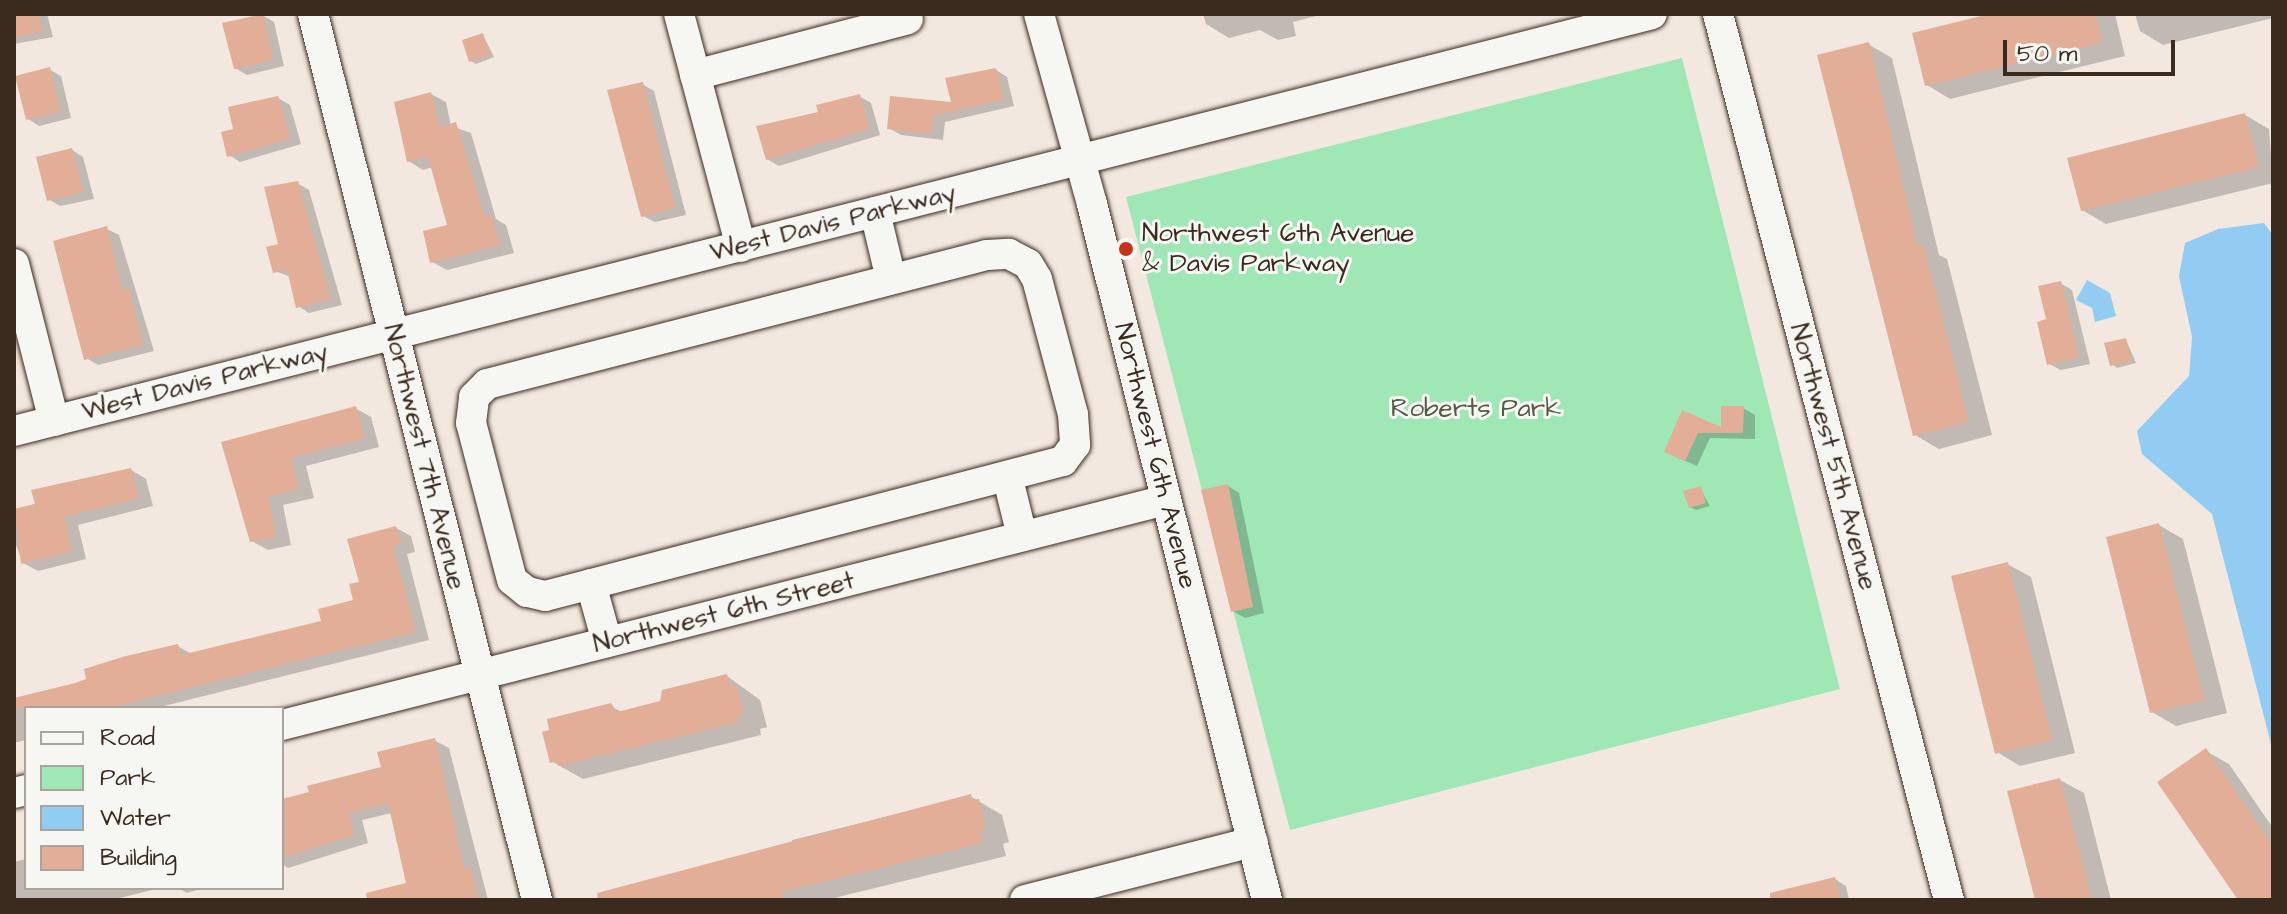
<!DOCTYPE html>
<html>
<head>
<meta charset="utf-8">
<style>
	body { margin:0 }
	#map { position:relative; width:2287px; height:914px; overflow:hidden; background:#f2e8e0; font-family:"Architects Daughter",sans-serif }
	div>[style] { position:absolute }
	.green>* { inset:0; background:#9fe7b5 }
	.water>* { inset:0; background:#93ccf2 }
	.shadow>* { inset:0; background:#0003 }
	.building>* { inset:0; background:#e3ae97 }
	.roads { filter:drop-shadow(0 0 2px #3b2a1e) drop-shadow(0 0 2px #3b2a1e) }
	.minor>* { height:30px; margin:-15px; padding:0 15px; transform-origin:15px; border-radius:15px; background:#f6f6f2 }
	.dots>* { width:22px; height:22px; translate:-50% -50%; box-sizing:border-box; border:4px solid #f6f6f2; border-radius:50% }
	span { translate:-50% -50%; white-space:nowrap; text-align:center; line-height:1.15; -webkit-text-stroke:6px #f6f6f2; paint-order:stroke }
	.street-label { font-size:26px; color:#3b2a1e }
	.poi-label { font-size:26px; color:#3b2a1e }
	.left { translate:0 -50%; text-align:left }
	.park-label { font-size:26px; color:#545944 }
	.frame { position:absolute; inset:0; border:16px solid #3b2a1e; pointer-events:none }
	.legend { position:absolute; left:24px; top:706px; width:260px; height:184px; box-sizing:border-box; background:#f6f6f2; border:2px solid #aba49d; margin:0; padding:10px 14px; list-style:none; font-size:24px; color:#3b2a1e }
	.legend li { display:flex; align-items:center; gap:16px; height:40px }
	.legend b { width:40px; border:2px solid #aba49d }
	.scale { position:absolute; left:2003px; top:40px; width:172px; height:36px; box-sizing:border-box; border:4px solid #3b2a1e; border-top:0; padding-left:10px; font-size:24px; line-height:28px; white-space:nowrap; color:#3b2a1e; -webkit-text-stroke:6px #f6f6f2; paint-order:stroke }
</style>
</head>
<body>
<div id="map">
	<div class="green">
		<i style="clip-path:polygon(1682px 58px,1840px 689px,1290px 830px,1126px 197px)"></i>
	</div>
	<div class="water">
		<i style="clip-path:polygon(2264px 223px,2273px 235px,2273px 752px,2212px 514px,2142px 454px,2137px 431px,2189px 376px,2192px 337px,2179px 276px,2185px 243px,2218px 229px)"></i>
		<i style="clip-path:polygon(2087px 280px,2110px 293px,2116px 316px,2095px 322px,2092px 308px,2076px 300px)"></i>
	</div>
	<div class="shadow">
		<i style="clip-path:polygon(14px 14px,47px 14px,53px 37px,14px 44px)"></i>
		<i style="clip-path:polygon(1203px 14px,1324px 14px,1293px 22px,1296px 36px,1278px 40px,1260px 30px,1229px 38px,1206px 24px)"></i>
		<i style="clip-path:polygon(1997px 14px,2115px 14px,2125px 56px,1950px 99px,1927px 85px)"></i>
		<i style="clip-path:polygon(2135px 14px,2273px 14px,2273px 18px,2163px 45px,2140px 31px)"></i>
		<i style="clip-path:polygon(262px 15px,274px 22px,284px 66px,247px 75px,235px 68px)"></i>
		<i style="clip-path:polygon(483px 35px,494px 57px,476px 64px,471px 61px)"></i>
		<i style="clip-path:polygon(1868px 44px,1892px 58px,1939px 255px,1947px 259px,1992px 435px,1939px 449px,1915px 435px)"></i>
		<i style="clip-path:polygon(49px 69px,61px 76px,71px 118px,39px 126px,28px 119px)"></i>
		<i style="clip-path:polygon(996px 70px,1007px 77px,1014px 106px,945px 122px,943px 140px,901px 135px,889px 128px,954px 105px)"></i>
		<i style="clip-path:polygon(642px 84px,654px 91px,686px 215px,655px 222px,643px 216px)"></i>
		<i style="clip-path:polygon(431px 94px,446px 102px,451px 126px,471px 133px,496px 219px,506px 225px,514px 253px,447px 270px,432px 262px,449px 227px,433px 167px,423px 170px,408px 161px)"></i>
		<i style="clip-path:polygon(859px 96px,871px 103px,880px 135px,779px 166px,767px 159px,821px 113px)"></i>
		<i style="clip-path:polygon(278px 98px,290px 105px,301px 144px,240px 162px,229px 155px,235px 130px)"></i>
		<i style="clip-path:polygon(2245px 115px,2269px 129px,2273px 183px,2106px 224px,2082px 210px)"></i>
		<i style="clip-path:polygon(72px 150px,83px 157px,94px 199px,60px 206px,48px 199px)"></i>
		<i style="clip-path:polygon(297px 183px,309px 190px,342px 305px,309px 313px,298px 306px,291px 277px,275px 271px)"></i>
		<i style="clip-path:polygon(107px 229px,119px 235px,154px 351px,98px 365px,86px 358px)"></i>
		<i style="clip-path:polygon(2060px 283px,2072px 290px,2090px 364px,2061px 370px,2049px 364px)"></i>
		<i style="clip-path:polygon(2126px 340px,2136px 363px,2117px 368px,2112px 364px)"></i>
		<i style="clip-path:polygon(355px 408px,371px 417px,379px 447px,306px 466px,314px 498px,283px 505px,291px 545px,268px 550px,252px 541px,223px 443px)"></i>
		<i style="clip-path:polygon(1743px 408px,1755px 415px,1755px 439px,1710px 438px,1697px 466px,1678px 458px,1683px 413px,1723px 431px)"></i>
		<i style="clip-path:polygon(131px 470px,146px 479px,153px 506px,78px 525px,86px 559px,38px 571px,23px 563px,14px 540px,14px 511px)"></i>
		<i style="clip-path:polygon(1228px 486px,1239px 493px,1264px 613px,1245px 618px,1233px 611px)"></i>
		<i style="clip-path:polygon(1700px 488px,1710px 506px,1696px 510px,1690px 507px)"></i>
		<i style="clip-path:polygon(2159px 525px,2183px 539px,2227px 713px,2176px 726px,2152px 712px)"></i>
		<i style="clip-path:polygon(396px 528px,411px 536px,415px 552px,407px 554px,429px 640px,156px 708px,26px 708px,26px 740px,14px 743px,14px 700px,76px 685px,177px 646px,192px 654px,323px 623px,356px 602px,361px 583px)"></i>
		<i style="clip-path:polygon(2007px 564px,2031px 577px,2075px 753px,2020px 766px,1997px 752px)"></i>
		<i style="clip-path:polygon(727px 676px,760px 700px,767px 727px,760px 729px,761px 735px,583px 779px,551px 761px,610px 706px,622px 712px,662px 703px)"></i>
		<i style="clip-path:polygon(434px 740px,449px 748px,488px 900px,401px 900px,409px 885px,392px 813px,362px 820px,368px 843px,288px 868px,282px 864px,282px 801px,383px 769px)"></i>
		<i style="clip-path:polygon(2206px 751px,2229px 764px,2273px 828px,2273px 900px,2241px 900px)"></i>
		<i style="clip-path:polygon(2060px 780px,2084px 793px,2111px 900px,2037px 900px)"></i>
		<i style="clip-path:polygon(970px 796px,1002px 815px,1009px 842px,1003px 844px,1006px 856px,826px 900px,594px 900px,794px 847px,792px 840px)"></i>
		<i style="clip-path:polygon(26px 859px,26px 888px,160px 888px,112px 900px,14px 900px,14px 862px)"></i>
		<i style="clip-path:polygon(1835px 879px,1846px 886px,1849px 900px,1783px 900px)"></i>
		<i style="clip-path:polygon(178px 888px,203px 888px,187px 893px)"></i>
	</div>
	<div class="building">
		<i style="clip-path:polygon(14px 14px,38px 14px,43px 31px,14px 38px)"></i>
		<i style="clip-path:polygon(263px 14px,273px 60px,234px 69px,222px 23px)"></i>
		<i style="clip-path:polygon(1989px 14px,2095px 14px,2102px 43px,1925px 86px,1912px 33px)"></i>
		<i style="clip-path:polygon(483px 33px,490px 55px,469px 62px,462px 40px)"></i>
		<i style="clip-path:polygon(1869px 42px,1917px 245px,1923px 244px,1969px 422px,1913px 436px,1817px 55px)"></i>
		<i style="clip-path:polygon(50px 67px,60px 112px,26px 120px,15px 76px)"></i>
		<i style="clip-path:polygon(996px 68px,1004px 99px,933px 116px,931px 134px,887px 129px,890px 96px,951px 102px,945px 78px)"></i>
		<i style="clip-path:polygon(643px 82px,675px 208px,641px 217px,607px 90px)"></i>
		<i style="clip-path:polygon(431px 92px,440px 127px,456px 122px,484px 216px,491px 214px,500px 245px,430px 263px,423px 231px,447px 225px,428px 157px,407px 162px,394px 102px)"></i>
		<i style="clip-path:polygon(860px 94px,869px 129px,766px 160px,756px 126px,818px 112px,816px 105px)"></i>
		<i style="clip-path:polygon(278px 96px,290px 138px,227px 157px,221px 132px,233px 129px,228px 107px)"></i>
		<i style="clip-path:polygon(2245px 113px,2259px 167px,2081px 211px,2067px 158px)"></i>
		<i style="clip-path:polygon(72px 148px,83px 192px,47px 201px,36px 157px)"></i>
		<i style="clip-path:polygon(298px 181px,331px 299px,296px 308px,287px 270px,273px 273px,266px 247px,278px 244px,264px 187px)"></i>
		<i style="clip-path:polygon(107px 226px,122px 290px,129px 288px,143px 345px,84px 360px,53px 241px)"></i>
		<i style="clip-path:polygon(2061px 281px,2079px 357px,2047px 365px,2037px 322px,2046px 319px,2038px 286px)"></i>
		<i style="clip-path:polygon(2126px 338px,2132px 361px,2110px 366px,2104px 343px)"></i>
		<i style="clip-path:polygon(356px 406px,365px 438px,291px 458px,299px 489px,268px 497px,276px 537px,250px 542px,221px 442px)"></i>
		<i style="clip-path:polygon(1721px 406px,1744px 406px,1743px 433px,1698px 433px,1685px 461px,1664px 452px,1682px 410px,1721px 427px)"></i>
		<i style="clip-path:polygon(131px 468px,139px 498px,64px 517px,72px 551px,21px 564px,14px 509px,35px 504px,31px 490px)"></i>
		<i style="clip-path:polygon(1228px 484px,1253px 607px,1231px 612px,1201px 490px)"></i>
		<i style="clip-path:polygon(1701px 486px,1706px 503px,1689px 508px,1683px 491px)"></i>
		<i style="clip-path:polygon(2159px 523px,2204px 700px,2150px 713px,2106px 537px)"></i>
		<i style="clip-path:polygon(396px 526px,401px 544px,393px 546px,416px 632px,107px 708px,14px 708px,14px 698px,75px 683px,86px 679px,84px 669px,126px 656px,178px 644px,181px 655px,321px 621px,318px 609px,353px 600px,349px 584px,359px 582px,347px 539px)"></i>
		<i style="clip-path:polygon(2008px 562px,2052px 740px,1995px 754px,1951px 576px)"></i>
		<i style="clip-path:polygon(727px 674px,730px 685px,736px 684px,744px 714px,737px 716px,739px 722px,558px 766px,557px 761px,550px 763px,542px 732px,549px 730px,547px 719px,611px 703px,617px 712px,660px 701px,662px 690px)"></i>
		<i style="clip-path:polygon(435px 738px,464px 869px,471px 868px,478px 900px,367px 900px,366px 893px,406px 883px,388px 803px,349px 813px,354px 835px,282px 858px,282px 799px,309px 792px,307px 786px,381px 767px,377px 752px)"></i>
		<i style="clip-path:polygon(2206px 748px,2273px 846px,2273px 900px,2238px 900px,2157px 782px)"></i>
		<i style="clip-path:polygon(2060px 778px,2092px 900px,2035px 900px,2007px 791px)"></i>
		<i style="clip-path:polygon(971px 794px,972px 800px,979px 799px,986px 829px,980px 831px,983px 843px,782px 892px,784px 900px,598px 900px,597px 893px)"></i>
		<i style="clip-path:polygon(1835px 877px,1841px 900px,1770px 900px,1770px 893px)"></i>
	</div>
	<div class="roads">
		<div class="minor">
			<i style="left:313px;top:14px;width:914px;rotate:75.81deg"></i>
			<i style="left:679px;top:14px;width:241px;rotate:75.1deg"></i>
			<i style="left:1039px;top:14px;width:197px;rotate:74.4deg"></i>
			<i style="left:1092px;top:204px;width:718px;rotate:75.89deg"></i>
			<i style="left:1718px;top:14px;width:916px;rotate:75.39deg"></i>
			<i style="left:695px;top:75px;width:220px;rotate:-14.7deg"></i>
			<i style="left:875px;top:212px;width:69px;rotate:76.6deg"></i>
			<i style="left:1009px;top:254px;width:21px;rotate:28deg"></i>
			<i style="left:1028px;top:264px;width:17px;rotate:59deg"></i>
			<i style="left:1037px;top:279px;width:140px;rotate:75.1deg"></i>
			<i style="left:1073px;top:414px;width:31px;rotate:86deg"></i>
			<i style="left:1075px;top:445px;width:20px;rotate:127deg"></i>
			<i style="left:1063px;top:461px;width:535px;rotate:165.39deg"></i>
			<i style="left:545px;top:596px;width:18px;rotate:-167deg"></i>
			<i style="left:527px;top:592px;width:19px;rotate:-141deg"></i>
			<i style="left:512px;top:580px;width:162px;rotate:-104.6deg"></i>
			<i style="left:471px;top:423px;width:26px;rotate:-83deg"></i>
			<i style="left:474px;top:397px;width:18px;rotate:-45deg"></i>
			<i style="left:487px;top:384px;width:516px;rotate:-14.47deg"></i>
			<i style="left:987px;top:255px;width:22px;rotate:-3deg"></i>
			<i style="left:14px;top:264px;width:162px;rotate:75.7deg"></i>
			<i style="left:14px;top:431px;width:1690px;rotate:-14.28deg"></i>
			<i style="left:1008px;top:479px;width:59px;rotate:76.2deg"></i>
			<i style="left:591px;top:584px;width:60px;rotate:74.6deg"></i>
			<i style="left:282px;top:725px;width:912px;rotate:-14.28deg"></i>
			<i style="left:14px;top:793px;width:12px;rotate:-14deg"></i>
			<i style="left:1025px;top:900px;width:235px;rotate:-14.3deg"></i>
		</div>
	</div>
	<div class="dots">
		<i style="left:1126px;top:249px;background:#c8321e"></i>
	</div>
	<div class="street-label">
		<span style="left:833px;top:223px;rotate:-14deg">West Davis Parkway</span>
		<span style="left:205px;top:382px;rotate:-14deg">West Davis Parkway</span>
		<span style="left:1155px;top:456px;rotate:76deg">Northwest 6th Avenue</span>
		<span style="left:424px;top:457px;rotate:76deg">Northwest 7th Avenue</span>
		<span style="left:1833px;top:457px;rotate:75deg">Northwest 5th Avenue</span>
		<span style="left:724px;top:613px;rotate:-14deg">Northwest 6th Street</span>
	</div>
	<div class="poi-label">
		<span class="left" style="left:1142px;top:249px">Northwest 6th Avenue<br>&amp; Davis Parkway</span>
	</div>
	<div class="park-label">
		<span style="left:1476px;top:409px">Roberts Park</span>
	</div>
	<div class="frame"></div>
	<ul class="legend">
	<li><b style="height:10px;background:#f6f6f2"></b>Road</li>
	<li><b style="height:22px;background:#9fe7b5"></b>Park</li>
	<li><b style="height:22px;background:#93ccf2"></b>Water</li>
	<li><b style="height:22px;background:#e3ae97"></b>Building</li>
	</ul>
	<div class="scale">50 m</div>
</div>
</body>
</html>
